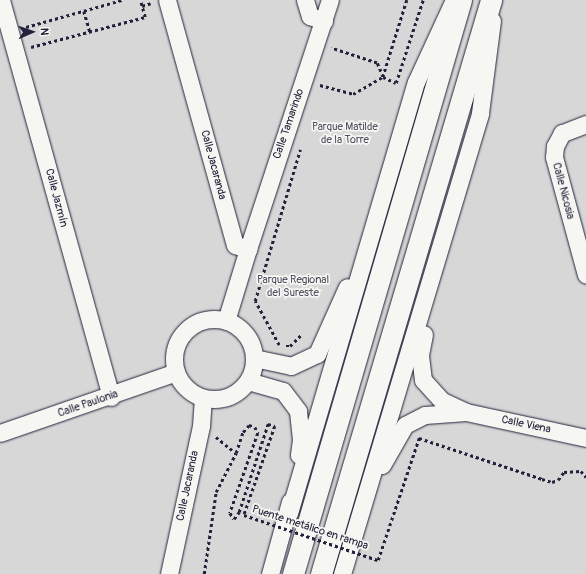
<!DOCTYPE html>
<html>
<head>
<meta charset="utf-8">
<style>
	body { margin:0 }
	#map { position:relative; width:586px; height:574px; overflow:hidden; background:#f6f6f2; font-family:Pangolin,sans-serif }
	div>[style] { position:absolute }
	.green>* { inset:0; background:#d7d7d7 }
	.path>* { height:2.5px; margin-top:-1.25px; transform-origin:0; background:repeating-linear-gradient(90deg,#22223b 0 3px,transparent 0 6px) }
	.roads { filter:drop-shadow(0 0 1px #22223b) drop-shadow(0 0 1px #22223b) }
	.minor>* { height:17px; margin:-8.5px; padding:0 8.5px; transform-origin:8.5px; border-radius:8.5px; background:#f6f6f2 }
	.minor>.ring { margin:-8.5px; padding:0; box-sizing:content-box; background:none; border:17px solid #f6f6f2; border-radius:50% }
	.major>* { height:21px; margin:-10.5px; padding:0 10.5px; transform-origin:10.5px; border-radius:10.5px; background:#f6f6f2 }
	.path-bridge>* { height:2.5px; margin-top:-1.25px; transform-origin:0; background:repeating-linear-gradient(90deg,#22223b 0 3px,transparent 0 6px) }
	span { translate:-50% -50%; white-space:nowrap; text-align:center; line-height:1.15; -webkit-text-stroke:3.5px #f6f6f2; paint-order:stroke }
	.street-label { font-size:11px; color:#22223b }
	.park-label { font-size:11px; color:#4f4f62 }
	.north { position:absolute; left:12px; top:12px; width:40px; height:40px; -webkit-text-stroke:3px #f6f6f2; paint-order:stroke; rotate:88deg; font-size:11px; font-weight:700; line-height:16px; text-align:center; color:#22223b }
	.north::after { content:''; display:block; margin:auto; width:14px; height:18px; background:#22223b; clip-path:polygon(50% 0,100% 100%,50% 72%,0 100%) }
</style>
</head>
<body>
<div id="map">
	<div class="green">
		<i style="clip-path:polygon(0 0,586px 0,586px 574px,0 574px)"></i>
	</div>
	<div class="path">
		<i style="left:407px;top:0;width:81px;rotate:107.3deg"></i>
		<i style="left:383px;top:77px;width:14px;rotate:25deg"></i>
		<i style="left:396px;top:83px;width:87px;rotate:-72deg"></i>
		<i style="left:142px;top:6px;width:9px;rotate:-18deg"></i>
		<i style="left:84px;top:11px;width:22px;rotate:74deg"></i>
		<i style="left:26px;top:27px;width:100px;rotate:-15.7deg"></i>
		<i style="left:31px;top:47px;width:118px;rotate:-14.7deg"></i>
		<i style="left:145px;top:17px;width:18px;rotate:-106deg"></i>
		<i style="left:320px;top:85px;width:34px;rotate:15deg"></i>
		<i style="left:353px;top:94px;width:34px;rotate:-30deg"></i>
		<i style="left:383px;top:77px;width:15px;rotate:-113deg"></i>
		<i style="left:377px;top:63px;width:48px;rotate:-161.9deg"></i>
		<i style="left:279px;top:345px;width:50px;rotate:-118.6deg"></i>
		<i style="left:255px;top:301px;width:158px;rotate:-73.4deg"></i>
		<i style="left:286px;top:346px;width:4px"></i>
		<i style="left:290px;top:346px;width:17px;rotate:-45deg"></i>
		<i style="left:216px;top:437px;width:26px;rotate:39deg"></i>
		<i style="left:236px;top:453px;width:22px;rotate:-72deg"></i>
		<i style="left:243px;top:432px;width:9px;rotate:-49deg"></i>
		<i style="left:249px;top:425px;width:6px;rotate:18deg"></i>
		<i style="left:255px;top:427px;width:7px;rotate:63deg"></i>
		<i style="left:258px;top:433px;width:85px;rotate:109.3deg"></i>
		<i style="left:230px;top:513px;width:7px;rotate:56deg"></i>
		<i style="left:234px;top:519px;width:9px;rotate:-54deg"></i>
		<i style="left:542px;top:479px;width:10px;rotate:17deg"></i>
		<i style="left:552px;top:482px;width:6px;rotate:-18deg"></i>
		<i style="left:558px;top:480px;width:10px;rotate:-53deg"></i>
		<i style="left:564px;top:472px;width:17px;rotate:-3deg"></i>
		<i style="left:581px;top:471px;width:8px;rotate:50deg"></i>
		<i style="left:204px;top:574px;width:83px;rotate:-81.7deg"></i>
		<i style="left:216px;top:492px;width:44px;rotate:-62.9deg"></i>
	</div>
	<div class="roads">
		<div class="minor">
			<i style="left:1px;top:0;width:412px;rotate:74.5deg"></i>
			<i style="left:167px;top:0;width:254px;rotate:74.5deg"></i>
			<i style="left:235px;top:245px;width:14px;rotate:17deg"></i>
			<i style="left:248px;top:249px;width:75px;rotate:107deg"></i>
			<i style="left:305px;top:0;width:17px;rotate:73deg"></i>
			<i style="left:310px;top:16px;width:15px;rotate:20deg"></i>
			<i style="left:586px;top:124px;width:26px;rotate:159deg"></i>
			<i style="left:562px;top:133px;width:15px;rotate:118deg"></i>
			<i style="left:555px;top:146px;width:11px;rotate:95deg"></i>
			<i style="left:554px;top:157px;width:122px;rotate:74.8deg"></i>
			<i style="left:248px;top:249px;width:262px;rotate:-71.8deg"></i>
			<i class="ring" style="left:174px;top:319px;width:63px;height:63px"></i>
			<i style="left:254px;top:358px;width:38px;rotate:12deg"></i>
			<i style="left:291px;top:366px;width:29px;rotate:-25deg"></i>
			<i style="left:317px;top:354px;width:73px;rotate:-65.9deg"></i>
			<i style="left:248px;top:381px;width:36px;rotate:16deg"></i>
			<i style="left:283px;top:391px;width:25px;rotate:53deg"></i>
			<i style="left:298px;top:411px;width:29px;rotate:84deg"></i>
			<i style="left:301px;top:440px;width:15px;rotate:98deg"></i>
			<i style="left:466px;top:412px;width:123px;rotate:12.2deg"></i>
			<i style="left:0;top:433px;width:186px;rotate:-19.1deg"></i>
			<i style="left:382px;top:465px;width:46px;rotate:-60.1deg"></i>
			<i style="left:405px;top:425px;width:22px;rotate:-27deg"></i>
			<i style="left:425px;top:415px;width:41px;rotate:-4.2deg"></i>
			<i style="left:466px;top:412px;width:26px;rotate:-155deg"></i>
			<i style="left:442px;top:401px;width:28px;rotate:-132deg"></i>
			<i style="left:423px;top:380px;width:25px;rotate:-97deg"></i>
			<i style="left:420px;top:355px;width:21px;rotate:-79deg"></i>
			<i style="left:289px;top:513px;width:449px;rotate:-73.6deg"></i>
			<i style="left:416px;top:82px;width:88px;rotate:-65.2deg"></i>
			<i style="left:169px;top:574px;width:151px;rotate:-77.8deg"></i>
			<i style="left:201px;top:426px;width:28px;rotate:-86deg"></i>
			<i style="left:270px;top:574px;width:75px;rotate:-74.5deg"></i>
			<i style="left:342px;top:574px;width:481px;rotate:-73.3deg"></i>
			<i style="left:480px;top:113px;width:93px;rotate:-82.6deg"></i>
		</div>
		<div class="major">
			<i style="left:293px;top:574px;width:598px;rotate:-73.69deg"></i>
			<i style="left:321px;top:574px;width:599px;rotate:-73.5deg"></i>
		</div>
	</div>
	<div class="path-bridge">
		<i style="left:239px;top:512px;width:93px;rotate:-71.8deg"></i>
		<i style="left:268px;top:424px;width:7px;rotate:16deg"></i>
		<i style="left:275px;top:426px;width:94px;rotate:109.2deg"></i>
		<i style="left:244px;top:515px;width:141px;rotate:18.6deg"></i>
		<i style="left:378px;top:560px;width:129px;rotate:-71.4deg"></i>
		<i style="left:419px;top:438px;width:130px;rotate:18.4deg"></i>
	</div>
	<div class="street-label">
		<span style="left:289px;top:124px;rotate:-71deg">Calle Tamarindo</span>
		<span style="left:213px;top:165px;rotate:75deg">Calle Jacaranda</span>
		<span style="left:563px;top:191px;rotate:75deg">Calle Nicosia</span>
		<span style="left:56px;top:198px;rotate:75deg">Calle Jazmín</span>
		<span style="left:88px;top:404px;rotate:-19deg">Calle Paulonia</span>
		<span style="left:526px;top:425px;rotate:12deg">Calle Viena</span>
		<span style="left:188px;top:486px;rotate:-78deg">Calle Jacaranda</span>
		<span style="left:310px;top:528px;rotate:18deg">Puente metálico en rampa</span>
	</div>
	<div class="park-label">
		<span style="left:345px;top:134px">Parque Matilde<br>de la Torre</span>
		<span style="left:293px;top:287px">Parque Regional<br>del Sureste</span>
	</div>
	<div class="north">N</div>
</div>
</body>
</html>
